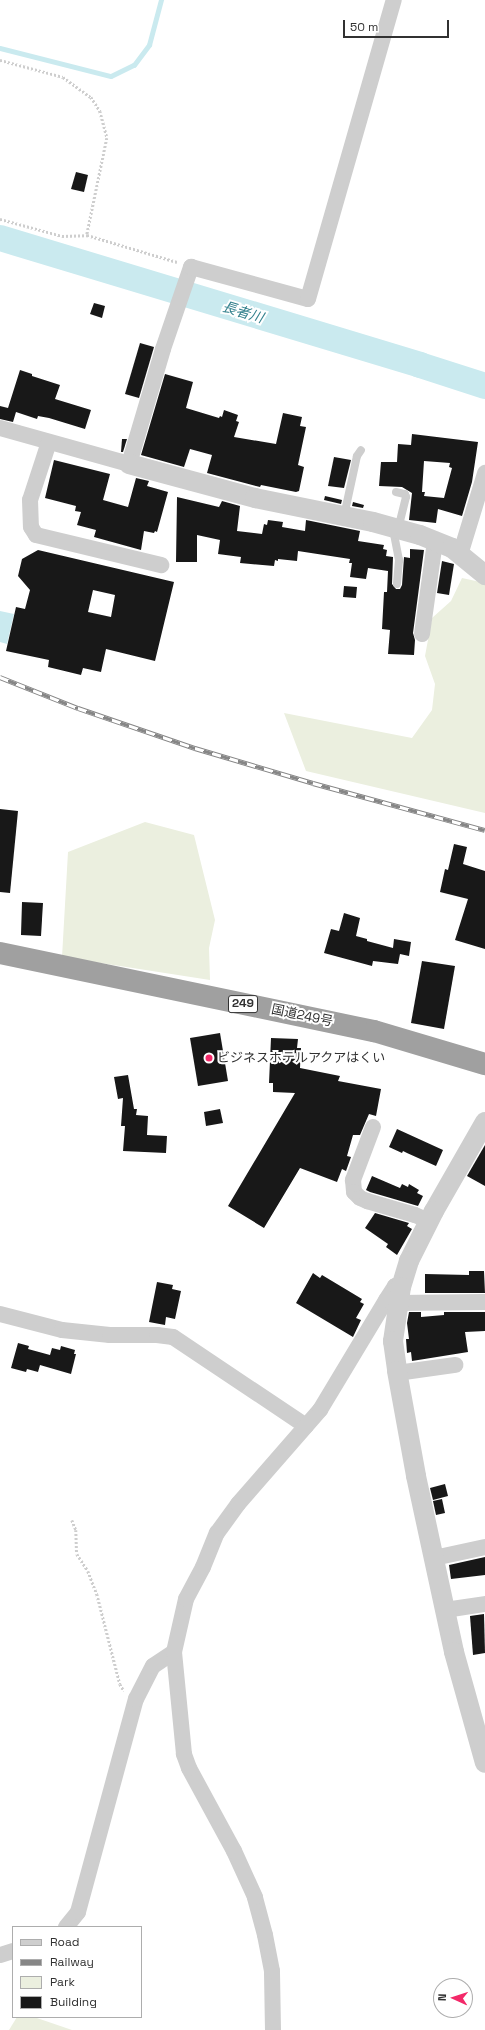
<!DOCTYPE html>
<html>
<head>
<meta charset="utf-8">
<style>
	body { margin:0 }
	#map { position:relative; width:485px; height:2030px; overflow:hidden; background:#fff; font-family:"Space Grotesk","Noto Sans JP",sans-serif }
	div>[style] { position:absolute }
	.green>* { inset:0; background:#ebefdf }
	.water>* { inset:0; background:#caeaef }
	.stream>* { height:4.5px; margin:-2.25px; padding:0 2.25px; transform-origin:2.25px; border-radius:2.25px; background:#caeaef }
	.river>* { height:26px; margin:-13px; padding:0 13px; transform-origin:13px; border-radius:13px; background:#caeaef }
	.building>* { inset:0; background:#181818 }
	.path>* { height:2.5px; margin-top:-1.25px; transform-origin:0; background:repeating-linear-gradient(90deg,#cecece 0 2px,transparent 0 4px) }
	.service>* { height:8px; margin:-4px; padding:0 4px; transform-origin:4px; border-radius:4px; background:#cecece }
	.minor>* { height:16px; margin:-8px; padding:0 8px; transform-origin:8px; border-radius:8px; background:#cecece }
	.tertiary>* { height:20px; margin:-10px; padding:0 10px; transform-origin:10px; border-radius:10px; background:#cecece }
	.trunk>* { height:22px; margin:-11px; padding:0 11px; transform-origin:11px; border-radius:11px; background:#a0a0a0 }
	.rail>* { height:4.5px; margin-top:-2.25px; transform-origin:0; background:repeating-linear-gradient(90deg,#fff 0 9px,#868686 0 18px); box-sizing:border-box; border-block:1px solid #868686 }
	.dots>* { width:11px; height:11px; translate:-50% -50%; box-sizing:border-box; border:2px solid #fff; border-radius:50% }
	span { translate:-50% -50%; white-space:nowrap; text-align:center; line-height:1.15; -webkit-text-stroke:4px #fff; paint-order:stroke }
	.shield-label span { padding:1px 3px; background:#fff; border:1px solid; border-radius:3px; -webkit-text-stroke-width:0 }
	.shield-label { font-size:12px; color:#313131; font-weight:700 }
	.street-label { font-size:13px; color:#313131 }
	.poi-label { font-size:13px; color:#313131 }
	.left { translate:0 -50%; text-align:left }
	.water-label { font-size:14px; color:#33818d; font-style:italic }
	.legend { position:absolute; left:12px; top:1926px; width:130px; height:92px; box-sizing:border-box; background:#fff; border:1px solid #adadad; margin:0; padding:5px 7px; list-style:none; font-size:12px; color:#313131 }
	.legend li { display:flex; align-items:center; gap:8px; height:20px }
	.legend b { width:20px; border:1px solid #adadad }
	.north { position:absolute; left:433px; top:1978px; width:40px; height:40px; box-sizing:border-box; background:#fff; border:1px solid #adadad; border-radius:50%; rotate:273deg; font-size:11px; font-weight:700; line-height:16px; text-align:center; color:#313131 }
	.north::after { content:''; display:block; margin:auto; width:14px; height:18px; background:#f32969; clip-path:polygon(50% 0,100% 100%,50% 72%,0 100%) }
	.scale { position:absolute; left:343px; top:20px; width:106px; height:18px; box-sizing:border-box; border:2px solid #313131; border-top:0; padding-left:5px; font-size:12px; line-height:14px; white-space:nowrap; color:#313131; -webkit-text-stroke:3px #fff; paint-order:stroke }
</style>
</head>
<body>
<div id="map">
	<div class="green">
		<i style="clip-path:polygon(462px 578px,485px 583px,485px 813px,306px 771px,284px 713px,412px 738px,432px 710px,435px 684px,425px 656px,432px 618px,451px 601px)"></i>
		<i style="clip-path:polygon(145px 822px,194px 835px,215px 920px,209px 948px,210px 980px,62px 957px,68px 852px)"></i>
		<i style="clip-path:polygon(17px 2017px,34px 2017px,72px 2030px,9px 2030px)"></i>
	</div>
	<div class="water">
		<i style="clip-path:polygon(0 611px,14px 614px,7px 644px,0 642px)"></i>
	</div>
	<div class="stream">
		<i style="left:0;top:48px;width:114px;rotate:14.2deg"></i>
		<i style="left:111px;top:76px;width:25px;rotate:-26deg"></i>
		<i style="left:134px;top:65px;width:25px;rotate:-53deg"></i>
		<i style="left:149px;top:45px;width:47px;rotate:-75.1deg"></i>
	</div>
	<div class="river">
		<i style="left:0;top:238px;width:439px;rotate:16.8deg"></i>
		<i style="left:420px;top:365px;width:68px;rotate:17.9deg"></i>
	</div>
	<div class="building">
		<i style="clip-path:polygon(76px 172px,88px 175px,84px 192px,71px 189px)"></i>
		<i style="clip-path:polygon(94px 303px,105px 306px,102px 318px,90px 314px)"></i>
		<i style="clip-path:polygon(140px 343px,154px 347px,139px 398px,125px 394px)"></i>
		<i style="clip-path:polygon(20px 370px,32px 374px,32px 376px,60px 385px,55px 399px,91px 410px,85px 429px,49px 418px,38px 416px,37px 419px,16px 412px,13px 422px,0 419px,0 406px,8px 408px)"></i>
		<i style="clip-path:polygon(165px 374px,193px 382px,186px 408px,219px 418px,220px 416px,222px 417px,224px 410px,238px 415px,236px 421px,239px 422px,234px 437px,276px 444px,283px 413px,302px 417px,300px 426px,306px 427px,298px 465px,304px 467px,299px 491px,296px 492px,261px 485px,260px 487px,207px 473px,212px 455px,190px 449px,184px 467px,141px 455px)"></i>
		<i style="clip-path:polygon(evenodd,412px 434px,478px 442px,472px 482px,462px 516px,438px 509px,436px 523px,409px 520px,412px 493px,402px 487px,379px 486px,381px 462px,397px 462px,398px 444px,411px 445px,412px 434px,424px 461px,450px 463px,449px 467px,452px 468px,444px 498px,424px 496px,425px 492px,422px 492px,424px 461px)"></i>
		<i style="clip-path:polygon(122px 439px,127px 439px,123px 452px,121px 452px)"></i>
		<i style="clip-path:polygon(334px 457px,351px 460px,344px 488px,328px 486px)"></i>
		<i style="clip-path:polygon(54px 460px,110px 474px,103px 500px,128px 507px,136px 478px,149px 481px,147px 486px,168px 492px,157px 532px,155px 531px,154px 533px,144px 531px,141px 550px,94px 537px,96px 530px,77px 525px,81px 512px,75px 511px,76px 506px,45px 498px)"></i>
		<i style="clip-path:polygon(325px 496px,342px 500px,341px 504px,324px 500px)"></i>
		<i style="clip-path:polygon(177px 497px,219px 507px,222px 501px,240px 506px,237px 531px,262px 534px,264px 524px,267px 525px,268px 520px,283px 522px,282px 527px,305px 531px,306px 520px,360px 531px,358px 541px,384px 545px,383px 549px,387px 550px,386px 556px,393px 557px,392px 584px,396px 589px,400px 589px,402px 585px,404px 557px,410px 558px,410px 549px,424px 550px,413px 633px,415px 640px,414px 655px,388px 654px,390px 630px,382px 629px,384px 592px,387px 592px,388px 571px,368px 568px,366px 579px,350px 577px,352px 563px,349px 563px,350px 559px,298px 551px,297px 561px,278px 559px,278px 561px,275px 560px,274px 566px,240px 563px,241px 557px,218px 554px,220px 540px,197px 535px,197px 562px,176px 562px)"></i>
		<i style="clip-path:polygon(353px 502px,364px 505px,363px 508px,352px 506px)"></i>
		<i style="clip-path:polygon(evenodd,38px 550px,174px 582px,155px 661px,106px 649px,101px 672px,83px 668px,81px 675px,48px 667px,49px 660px,6px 651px,16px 607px,25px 609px,30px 590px,18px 576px,22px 559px,38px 550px,93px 590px,115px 595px,111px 617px,88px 612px,93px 590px)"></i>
		<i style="clip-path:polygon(442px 561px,454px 564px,449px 595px,437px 593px)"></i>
		<i style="clip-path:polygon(344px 586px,357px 587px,356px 598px,343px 597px)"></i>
		<i style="clip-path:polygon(0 809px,18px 811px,10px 893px,0 892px)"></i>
		<i style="clip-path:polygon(454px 844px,467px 847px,463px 864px,485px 871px,485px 949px,455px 940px,468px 899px,440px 892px,445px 869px,448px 870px)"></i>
		<i style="clip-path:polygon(22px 902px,43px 903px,41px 936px,21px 935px)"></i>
		<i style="clip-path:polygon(344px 913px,360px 918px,356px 936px,367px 939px,367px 941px,393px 948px,394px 939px,411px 942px,409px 956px,400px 954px,398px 964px,373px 961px,372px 966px,324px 953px,331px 929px,339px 931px)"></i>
		<i style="clip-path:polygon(422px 961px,455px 966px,444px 1029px,411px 1023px)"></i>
		<i style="clip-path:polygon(220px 1033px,228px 1081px,198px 1086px,190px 1038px)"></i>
		<i style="clip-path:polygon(271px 1038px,298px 1039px,297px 1048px,301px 1048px,300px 1068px,340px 1076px,338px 1081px,381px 1089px,376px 1116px,369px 1114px,360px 1135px,353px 1135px,347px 1156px,351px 1157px,346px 1171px,342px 1169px,337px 1182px,300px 1168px,264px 1228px,228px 1206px,295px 1093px,273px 1092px,273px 1083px,269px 1083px)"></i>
		<i style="clip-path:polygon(128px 1075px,134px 1109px,137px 1109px,136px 1115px,148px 1116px,147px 1135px,167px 1136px,166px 1153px,123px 1151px,125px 1126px,121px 1126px,123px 1098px,118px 1099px,114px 1077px)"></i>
		<i style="clip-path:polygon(220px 1109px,223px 1123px,206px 1126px,204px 1112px)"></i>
		<i style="clip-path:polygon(397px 1129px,443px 1150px,436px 1166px,407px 1153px,403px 1151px,402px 1153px,389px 1147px)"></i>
		<i style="clip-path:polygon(485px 1145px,485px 1186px,467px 1176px)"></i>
		<i style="clip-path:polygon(372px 1176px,400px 1188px,402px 1184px,408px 1187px,409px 1184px,419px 1190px,417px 1193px,423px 1196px,418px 1206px,370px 1192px,366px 1190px)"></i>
		<i style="clip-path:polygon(375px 1213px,409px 1223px,407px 1226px,412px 1229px,397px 1255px,386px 1247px,388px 1244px,365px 1228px)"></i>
		<i style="clip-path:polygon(469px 1271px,484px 1271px,485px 1293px,425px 1293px,425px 1274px,469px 1275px)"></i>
		<i style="clip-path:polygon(313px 1273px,320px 1278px,322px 1275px,362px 1299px,360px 1302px,364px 1304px,356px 1318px,361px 1320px,353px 1337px,296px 1303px)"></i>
		<i style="clip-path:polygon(157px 1282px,173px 1285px,172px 1289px,181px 1291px,175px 1319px,166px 1317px,165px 1325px,149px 1322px)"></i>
		<i style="clip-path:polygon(409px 1312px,421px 1312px,421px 1317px,444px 1315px,444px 1312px,485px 1312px,485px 1331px,465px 1332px,468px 1352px,412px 1361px,411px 1352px,407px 1353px,406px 1339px,409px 1339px,407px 1323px)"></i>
		<i style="clip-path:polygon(18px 1343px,29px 1346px,28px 1349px,50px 1355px,52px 1348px,60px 1350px,61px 1346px,75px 1350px,74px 1354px,76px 1354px,71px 1374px,40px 1365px,38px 1372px,27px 1369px,26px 1372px,11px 1368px)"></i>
		<i style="clip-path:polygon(445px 1484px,448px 1496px,433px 1500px,430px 1488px)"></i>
		<i style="clip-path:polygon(442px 1499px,445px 1513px,436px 1515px,433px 1501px)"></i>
		<i style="clip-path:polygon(485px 1557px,485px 1575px,451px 1579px,449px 1565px)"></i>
		<i style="clip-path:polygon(484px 1614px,485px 1653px,473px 1655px,470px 1616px)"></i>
	</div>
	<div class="path">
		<i style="left:0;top:60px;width:65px;rotate:15.1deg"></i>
		<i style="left:63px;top:77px;width:34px;rotate:36deg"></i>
		<i style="left:91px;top:97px;width:17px;rotate:57deg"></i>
		<i style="left:100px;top:111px;width:28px;rotate:75deg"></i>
		<i style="left:107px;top:138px;width:99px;rotate:101.7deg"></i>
		<i style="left:0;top:219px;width:64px;rotate:15.3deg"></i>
		<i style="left:62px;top:236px;width:25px;rotate:-2deg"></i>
		<i style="left:87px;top:235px;width:94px;rotate:16.7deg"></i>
		<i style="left:72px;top:1520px;width:11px;rotate:68deg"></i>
		<i style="left:76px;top:1530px;width:24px;rotate:88deg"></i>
		<i style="left:77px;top:1554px;width:20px;rotate:57deg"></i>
		<i style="left:88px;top:1571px;width:25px;rotate:69deg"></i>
		<i style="left:97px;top:1594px;width:93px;rotate:75.7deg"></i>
		<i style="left:120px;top:1684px;width:8px;rotate:60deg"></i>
	</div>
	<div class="service">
		<i style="left:396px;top:492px;width:9px;rotate:13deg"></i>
		<i style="left:405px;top:494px;width:3px;rotate:72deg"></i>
		<i style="left:406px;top:497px;width:32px;rotate:104deg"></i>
		<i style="left:344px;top:516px;width:61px;rotate:-77.8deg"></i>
		<i style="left:357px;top:456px;width:7px;rotate:-56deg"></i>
		<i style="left:393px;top:529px;width:32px;rotate:79deg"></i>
		<i style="left:399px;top:560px;width:24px;rotate:95deg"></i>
	</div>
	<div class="minor">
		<i style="left:0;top:428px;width:134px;rotate:15.6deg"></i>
		<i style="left:129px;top:464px;width:120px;rotate:-73.5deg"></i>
		<i style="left:163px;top:349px;width:87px;rotate:-71.1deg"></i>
		<i style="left:191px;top:267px;width:121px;rotate:15.3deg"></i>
		<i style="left:308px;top:299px;width:311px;rotate:-74deg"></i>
		<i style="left:49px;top:442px;width:61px;rotate:108.1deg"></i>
		<i style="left:30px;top:500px;width:27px;rotate:88deg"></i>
		<i style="left:31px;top:527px;width:9px;rotate:58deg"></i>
		<i style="left:36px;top:535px;width:129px;rotate:13.5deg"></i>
		<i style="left:460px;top:555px;width:86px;rotate:-73deg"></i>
		<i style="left:422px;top:634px;width:94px;rotate:-82deg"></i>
		<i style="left:373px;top:1127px;width:57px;rotate:110.7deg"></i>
		<i style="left:353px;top:1180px;width:12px;rotate:85deg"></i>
		<i style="left:354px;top:1192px;width:8px;rotate:45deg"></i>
		<i style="left:360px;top:1198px;width:8px;rotate:23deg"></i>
		<i style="left:367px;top:1201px;width:50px;rotate:16.3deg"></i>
		<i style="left:415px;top:1215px;width:15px;rotate:23deg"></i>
		<i style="left:398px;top:1303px;width:87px;rotate:-0.7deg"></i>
		<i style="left:0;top:1314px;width:64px;rotate:14.5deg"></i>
		<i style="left:62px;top:1330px;width:48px;rotate:5.9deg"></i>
		<i style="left:110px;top:1335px;width:47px"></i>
		<i style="left:157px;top:1335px;width:16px;rotate:7deg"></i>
		<i style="left:173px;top:1337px;width:160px;rotate:33.8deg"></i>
		<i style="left:397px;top:1373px;width:59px;rotate:-7.9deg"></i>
		<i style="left:434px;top:1558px;width:52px;rotate:-12.2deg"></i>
		<i style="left:445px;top:1610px;width:40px;rotate:-8.5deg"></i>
		<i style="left:66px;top:1927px;width:19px;rotate:-51deg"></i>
		<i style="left:78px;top:1912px;width:221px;rotate:-74.8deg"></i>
		<i style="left:136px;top:1699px;width:37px;rotate:-63deg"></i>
		<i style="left:153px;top:1666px;width:25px;rotate:-34deg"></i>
		<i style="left:0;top:1955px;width:14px;rotate:-17deg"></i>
		<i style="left:273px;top:2030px;width:59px;rotate:-91deg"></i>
		<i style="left:272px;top:1971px;width:37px;rotate:-101deg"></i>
		<i style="left:265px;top:1935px;width:39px;rotate:-105deg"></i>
		<i style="left:255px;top:1897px;width:51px;rotate:-114.5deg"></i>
		<i style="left:234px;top:1851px;width:94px;rotate:-118.5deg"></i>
		<i style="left:189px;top:1768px;width:15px;rotate:-110deg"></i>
		<i style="left:184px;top:1754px;width:102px;rotate:-95.6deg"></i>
		<i style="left:174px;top:1652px;width:54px;rotate:-77.2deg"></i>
		<i style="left:186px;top:1599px;width:36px;rotate:-62deg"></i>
		<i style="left:203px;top:1567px;width:37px;rotate:-68deg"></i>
		<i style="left:217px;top:1533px;width:36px;rotate:-54deg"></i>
		<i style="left:238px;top:1504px;width:125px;rotate:-48.9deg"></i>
		<i style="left:320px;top:1410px;width:128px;rotate:-59deg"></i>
		<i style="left:386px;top:1300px;width:17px;rotate:-57deg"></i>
		<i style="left:395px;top:1286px;width:6px;rotate:9deg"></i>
	</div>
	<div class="tertiary">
		<i style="left:129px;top:464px;width:131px;rotate:15.1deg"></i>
		<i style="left:255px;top:498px;width:120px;rotate:11.5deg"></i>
		<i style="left:373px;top:522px;width:49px;rotate:15.5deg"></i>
		<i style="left:420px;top:535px;width:35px;rotate:22deg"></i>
		<i style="left:452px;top:548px;width:43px;rotate:39.3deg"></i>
		<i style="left:485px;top:1122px;width:103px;rotate:119.8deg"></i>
		<i style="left:434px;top:1211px;width:56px;rotate:116.6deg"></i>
		<i style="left:409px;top:1261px;width:27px;rotate:107deg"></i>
		<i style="left:401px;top:1287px;width:55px;rotate:98.4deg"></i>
		<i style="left:393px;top:1341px;width:30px;rotate:82deg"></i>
		<i style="left:397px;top:1371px;width:107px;rotate:79.7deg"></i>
		<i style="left:416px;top:1476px;width:180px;rotate:77.8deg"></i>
		<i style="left:454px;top:1652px;width:115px;rotate:74.4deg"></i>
	</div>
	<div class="trunk">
		<i style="left:0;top:953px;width:382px;rotate:11.8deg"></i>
		<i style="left:374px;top:1031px;width:116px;rotate:16.6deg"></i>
	</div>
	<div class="rail">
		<i style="left:0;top:677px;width:84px;rotate:21.7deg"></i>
		<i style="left:78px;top:708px;width:124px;rotate:18.9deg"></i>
		<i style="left:195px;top:748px;width:123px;rotate:16.5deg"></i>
		<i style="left:313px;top:783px;width:178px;rotate:15.3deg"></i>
	</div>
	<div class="dots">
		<i style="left:209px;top:1058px;background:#f32969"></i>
	</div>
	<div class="shield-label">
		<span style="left:243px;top:1004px">249</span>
	</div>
	<div class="street-label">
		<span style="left:302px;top:1016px;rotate:12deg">国道249号</span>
	</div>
	<div class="poi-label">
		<span class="left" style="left:217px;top:1058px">ビジネスホテルアクアはくい</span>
	</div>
	<div class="water-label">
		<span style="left:243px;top:312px;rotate:17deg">長者川</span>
	</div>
	<ul class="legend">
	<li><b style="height:5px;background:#cecece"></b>Road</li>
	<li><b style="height:5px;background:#868686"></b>Railway</li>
	<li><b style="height:11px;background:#ebefdf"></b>Park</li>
	<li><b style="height:11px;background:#181818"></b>Building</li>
	</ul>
	<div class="north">N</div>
	<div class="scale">50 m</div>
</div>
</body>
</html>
